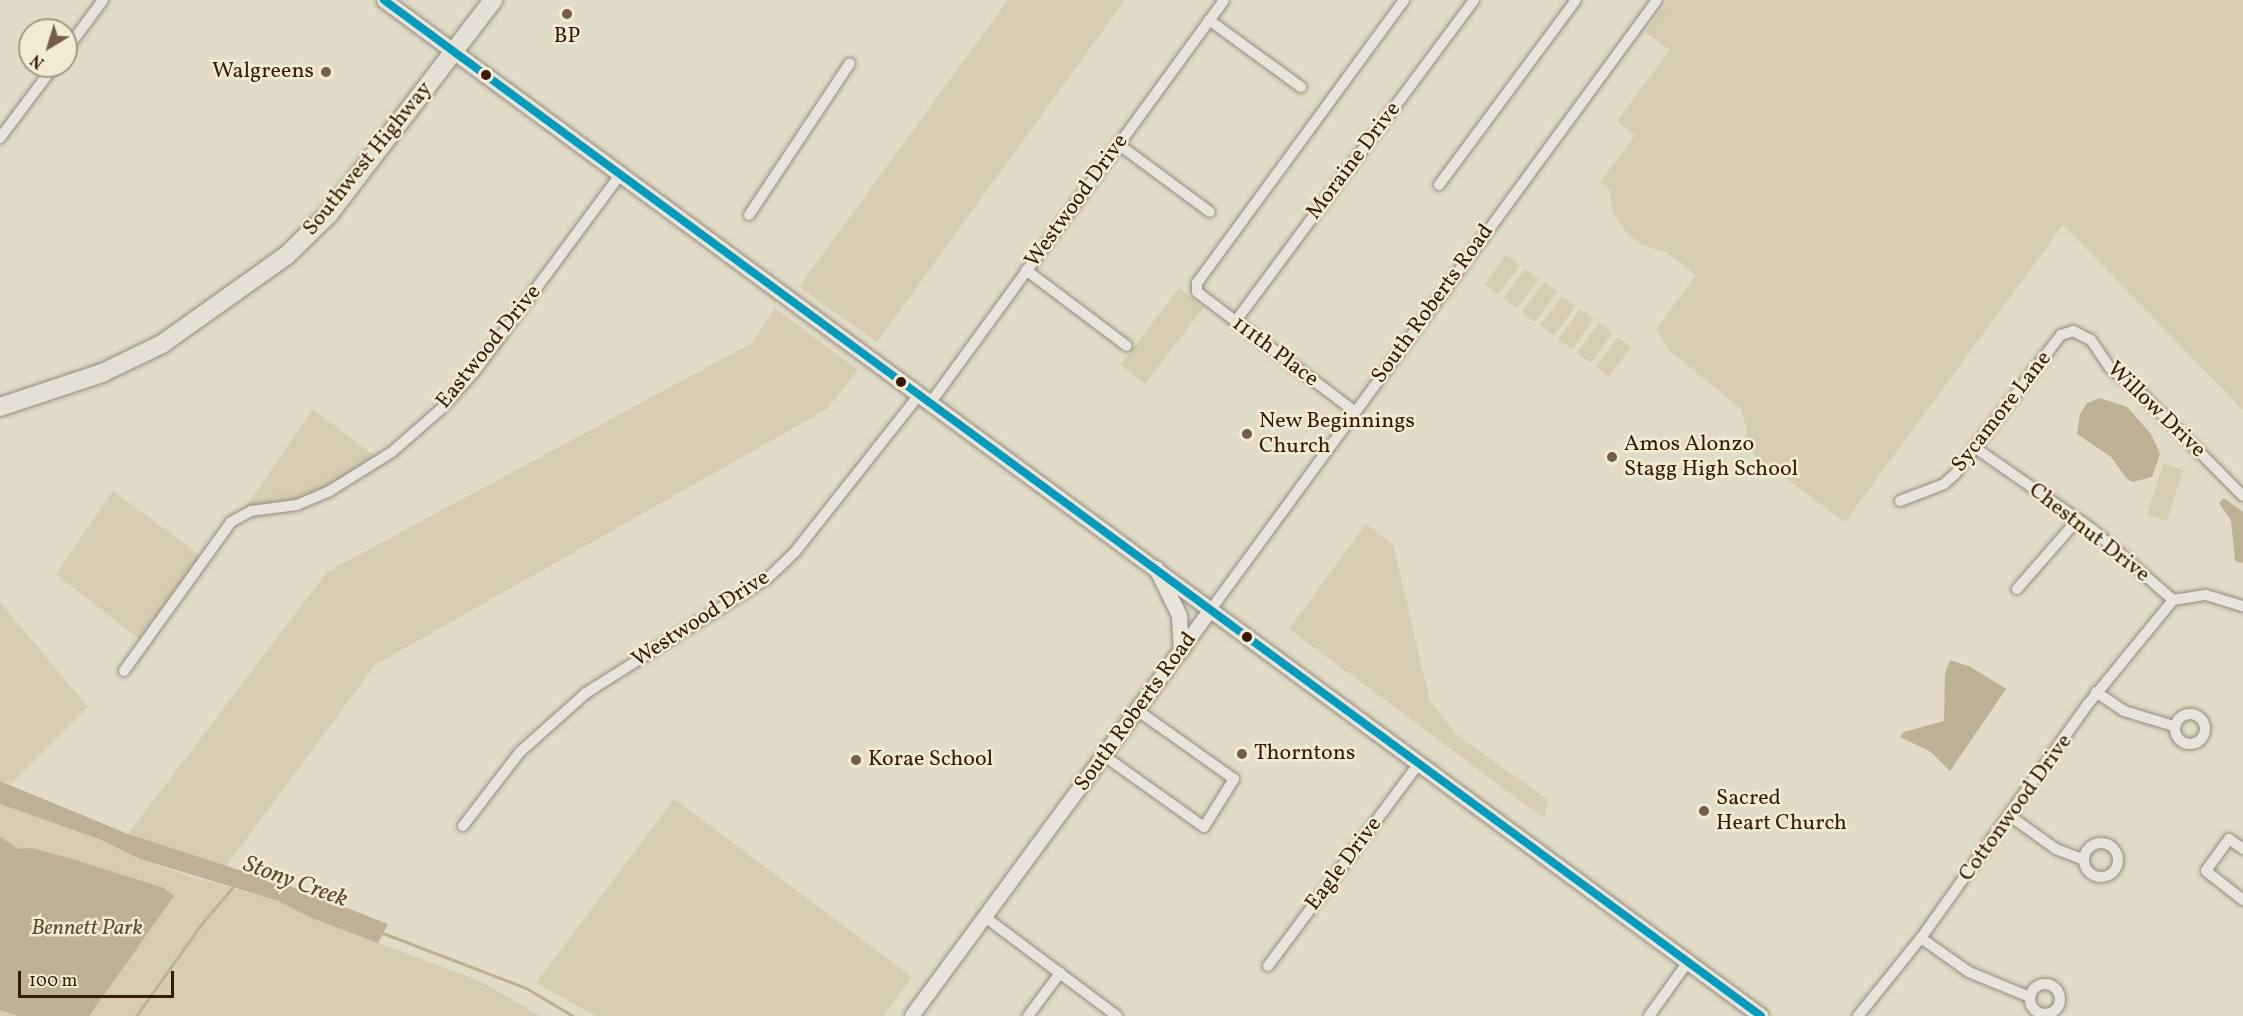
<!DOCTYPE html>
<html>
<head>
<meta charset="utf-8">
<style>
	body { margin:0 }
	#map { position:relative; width:2243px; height:1016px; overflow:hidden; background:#e2dbc8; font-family:Vollkorn,serif }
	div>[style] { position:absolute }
	.green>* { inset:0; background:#d6ccb1 }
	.water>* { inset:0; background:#beb095 }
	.stream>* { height:3px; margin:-1.5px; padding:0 1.5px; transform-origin:1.5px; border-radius:1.5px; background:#beb095 }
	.roads { filter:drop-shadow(0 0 2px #948c7f) drop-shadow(0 0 2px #948c7f) }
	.minor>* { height:10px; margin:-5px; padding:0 5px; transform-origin:5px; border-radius:5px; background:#e8e4db }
	.minor>.ring { margin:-5px; padding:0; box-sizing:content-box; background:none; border:10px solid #e8e4db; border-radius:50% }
	.tertiary>* { height:14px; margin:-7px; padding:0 7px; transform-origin:7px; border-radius:7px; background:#e8e4db }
	.secondary>* { height:15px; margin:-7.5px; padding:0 7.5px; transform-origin:7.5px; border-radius:7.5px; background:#e8e4db }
	.primary>* { height:18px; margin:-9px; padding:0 9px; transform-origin:9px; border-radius:9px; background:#e4e0d5 }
	.bus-1>* { height:8px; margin:-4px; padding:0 4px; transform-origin:4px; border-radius:4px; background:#069bba }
	.dots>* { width:16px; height:16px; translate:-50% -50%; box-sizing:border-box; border:3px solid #f3ebd4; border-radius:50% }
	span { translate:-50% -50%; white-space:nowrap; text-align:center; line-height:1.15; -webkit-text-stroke:5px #f3ebd4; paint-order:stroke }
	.poi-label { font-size:22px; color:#371b06 }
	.right { translate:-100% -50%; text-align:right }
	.left { translate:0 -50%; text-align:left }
	.street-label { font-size:22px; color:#371b06 }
	.park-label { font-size:22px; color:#644c34; font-style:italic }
	.water-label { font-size:24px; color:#614830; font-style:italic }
	.north { position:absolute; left:18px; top:18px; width:60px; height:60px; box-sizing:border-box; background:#f3ebd4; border:2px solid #a89882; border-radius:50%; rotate:218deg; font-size:16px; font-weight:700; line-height:24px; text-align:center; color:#371b06 }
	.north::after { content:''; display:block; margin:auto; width:21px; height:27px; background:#735e4a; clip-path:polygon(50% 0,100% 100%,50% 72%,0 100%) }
	.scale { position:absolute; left:18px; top:971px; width:156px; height:27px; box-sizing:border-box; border:3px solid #371b06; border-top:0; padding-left:8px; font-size:18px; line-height:21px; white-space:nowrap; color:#371b06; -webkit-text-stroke:4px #f3ebd4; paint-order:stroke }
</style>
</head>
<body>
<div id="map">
	<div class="green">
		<i style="clip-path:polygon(1008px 0,1125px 0,877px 342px,799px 287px)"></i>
		<i style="clip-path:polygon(1668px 0,2243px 0,2243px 410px,2063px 225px,1845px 522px,1745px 448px,1747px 429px,1741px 409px,1670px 351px,1656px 329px,1696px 275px,1666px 252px,1640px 244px,1627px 233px,1613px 213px,1609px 189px,1600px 182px,1635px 135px,1617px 121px,1670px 50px,1645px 32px)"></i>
		<i style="clip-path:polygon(1506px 255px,1520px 265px,1498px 294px,1485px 284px)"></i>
		<i style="clip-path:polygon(1525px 269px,1539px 279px,1517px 308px,1503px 298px)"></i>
		<i style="clip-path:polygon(1544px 282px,1557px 292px,1535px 322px,1522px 312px)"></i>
		<i style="clip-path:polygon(1179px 288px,1204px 307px,1145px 384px,1120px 365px)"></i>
		<i style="clip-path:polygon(1562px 296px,1576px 306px,1554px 335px,1540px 325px)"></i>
		<i style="clip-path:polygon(775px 308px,858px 370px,827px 409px,375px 665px,225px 868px,128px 834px,327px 572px,752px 343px)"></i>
		<i style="clip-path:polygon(1580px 309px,1594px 319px,1572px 349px,1558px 339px)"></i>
		<i style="clip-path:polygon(1599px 323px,1612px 333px,1591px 363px,1577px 353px)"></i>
		<i style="clip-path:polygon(1618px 337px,1631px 347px,1609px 377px,1596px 367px)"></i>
		<i style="clip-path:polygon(313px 409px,380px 460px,328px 492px,241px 514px)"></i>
		<i style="clip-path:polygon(2163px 463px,2183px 470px,2167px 521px,2147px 515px)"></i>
		<i style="clip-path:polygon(113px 491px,205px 559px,144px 643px,56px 574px)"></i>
		<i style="clip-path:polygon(1366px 524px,1393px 545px,1430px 701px,1457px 735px,1548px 800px,1544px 818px,1289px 629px)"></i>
		<i style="clip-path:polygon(0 602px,88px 707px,11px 784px,0 781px)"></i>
		<i style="clip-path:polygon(674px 799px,912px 977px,883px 1016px,596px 1016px,536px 983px)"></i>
		<i style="clip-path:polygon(0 804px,99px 839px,140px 859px,189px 876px,278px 901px,309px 917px,480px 981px,540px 1016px,0 1016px)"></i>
	</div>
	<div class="water">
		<i style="clip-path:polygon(2100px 398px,2127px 407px,2151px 434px,2160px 454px,2152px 477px,2133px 482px,2127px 479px,2111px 457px,2077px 434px,2080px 414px,2087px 403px)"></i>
		<i style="clip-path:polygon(2224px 498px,2243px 512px,2243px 563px,2235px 561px,2231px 520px,2219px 503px)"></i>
		<i style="clip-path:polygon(1950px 660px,1971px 667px,2006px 689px,1950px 771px,1931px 752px,1900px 737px,1904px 732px,1944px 721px,1945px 673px)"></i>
		<i style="clip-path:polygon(0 781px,128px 834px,298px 889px,388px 924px,378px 943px,309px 917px,278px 901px,140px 859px,99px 839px,0 804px)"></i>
		<i style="clip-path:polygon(0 837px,19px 849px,32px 848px,69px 858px,164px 888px,174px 896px,89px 1016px,18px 1016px,0 1010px)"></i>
	</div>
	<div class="stream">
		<i style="left:380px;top:932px;width:156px;rotate:21deg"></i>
		<i style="left:526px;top:988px;width:55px;rotate:30.8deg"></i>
		<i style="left:136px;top:1016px;width:109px;rotate:-54.7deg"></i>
		<i style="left:199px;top:927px;width:51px;rotate:-49.8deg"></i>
	</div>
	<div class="roads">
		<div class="minor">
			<i style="left:1209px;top:20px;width:114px;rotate:36.1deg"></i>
			<i style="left:66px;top:50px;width:62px;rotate:-53.5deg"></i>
			<i style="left:0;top:138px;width:90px;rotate:-53.1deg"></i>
			<i style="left:1118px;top:144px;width:114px;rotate:36.5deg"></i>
			<i style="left:1439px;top:185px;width:230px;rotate:-53.5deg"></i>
			<i style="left:749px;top:215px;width:182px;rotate:-56.4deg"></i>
			<i style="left:1026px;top:270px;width:126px;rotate:37deg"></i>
			<i style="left:1235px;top:322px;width:401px;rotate:-53.4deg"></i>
			<i style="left:931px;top:402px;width:497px;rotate:-53.9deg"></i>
			<i style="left:1354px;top:411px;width:197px;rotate:-142.8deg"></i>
			<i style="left:1197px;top:292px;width:9px;rotate:-90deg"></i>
			<i style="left:1197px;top:283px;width:351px;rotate:-53.8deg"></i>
			<i style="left:1974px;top:447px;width:145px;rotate:34.9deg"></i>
			<i style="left:2093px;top:530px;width:106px;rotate:41.2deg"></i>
			<i style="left:2173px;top:600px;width:33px;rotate:-9deg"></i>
			<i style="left:2206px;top:595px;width:39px;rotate:17deg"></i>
			<i style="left:1900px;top:501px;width:47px;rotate:-21.1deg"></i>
			<i style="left:1944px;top:484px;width:15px;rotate:-42deg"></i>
			<i style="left:1955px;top:474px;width:175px;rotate:-52.7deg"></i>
			<i style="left:2061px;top:335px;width:13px;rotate:-18deg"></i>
			<i style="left:2073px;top:331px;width:20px;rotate:27deg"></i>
			<i style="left:2091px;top:340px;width:34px;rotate:56deg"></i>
			<i style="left:2110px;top:368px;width:40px;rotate:39deg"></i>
			<i style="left:2141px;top:393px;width:145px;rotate:45.3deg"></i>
			<i style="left:2017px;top:589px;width:93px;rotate:-48.9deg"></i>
			<i style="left:1212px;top:608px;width:753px;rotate:-53.8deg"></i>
			<i style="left:124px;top:671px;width:183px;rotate:-54.3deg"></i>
			<i style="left:231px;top:522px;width:23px;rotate:-29deg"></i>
			<i style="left:251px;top:511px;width:46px;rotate:-7.4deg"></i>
			<i style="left:297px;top:505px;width:34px;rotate:-23deg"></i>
			<i style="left:328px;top:492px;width:75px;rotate:-32deg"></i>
			<i style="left:392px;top:452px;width:64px;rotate:-41.2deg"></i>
			<i style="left:440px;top:410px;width:52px;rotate:-48.1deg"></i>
			<i style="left:475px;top:371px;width:245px;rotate:-53.5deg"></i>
			<i style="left:2096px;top:692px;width:34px;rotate:34deg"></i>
			<i style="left:2124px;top:711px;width:52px;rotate:16.7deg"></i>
			<i class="ring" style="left:2175px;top:714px;width:20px;height:20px"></i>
			<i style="left:1103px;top:755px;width:124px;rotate:35.5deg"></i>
			<i style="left:1204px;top:827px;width:57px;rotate:-58deg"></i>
			<i style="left:1234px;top:779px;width:119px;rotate:-144.6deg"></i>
			<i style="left:2010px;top:816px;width:57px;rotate:35.7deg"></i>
			<i style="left:2056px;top:849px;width:30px;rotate:21deg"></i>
			<i style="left:463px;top:826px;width:93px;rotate:-52.4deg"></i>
			<i style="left:520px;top:752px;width:89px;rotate:-41.8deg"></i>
			<i style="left:586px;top:693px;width:215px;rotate:-32.3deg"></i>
			<i style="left:768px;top:578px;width:37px;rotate:-44deg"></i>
			<i style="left:795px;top:552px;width:201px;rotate:-51.7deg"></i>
			<i class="ring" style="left:2084px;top:843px;width:24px;height:24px"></i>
			<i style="left:2243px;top:849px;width:17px;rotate:-144deg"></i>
			<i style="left:2229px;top:839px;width:39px;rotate:126deg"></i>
			<i style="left:2206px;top:871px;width:47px;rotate:38.1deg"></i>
			<i style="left:985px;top:917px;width:165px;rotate:36.9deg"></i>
			<i style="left:1921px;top:938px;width:59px;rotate:35.3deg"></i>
			<i style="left:1969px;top:972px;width:66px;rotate:22.3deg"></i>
			<i style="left:1268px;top:966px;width:254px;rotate:-53.3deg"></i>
			<i class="ring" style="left:2030px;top:984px;width:20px;height:20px"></i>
			<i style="left:1028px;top:1016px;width:54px;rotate:-53.3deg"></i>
			<i style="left:1649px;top:1016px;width:67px;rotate:-54.2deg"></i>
			<i style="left:1858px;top:1016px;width:100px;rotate:-51.1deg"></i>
			<i style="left:1921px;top:938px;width:287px;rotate:-54.5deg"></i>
			<i style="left:2088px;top:704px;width:134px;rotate:-50.7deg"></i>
		</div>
		<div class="tertiary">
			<i style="left:912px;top:1016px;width:506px;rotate:-53.67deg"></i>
		</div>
		<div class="secondary">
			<i style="left:384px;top:0;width:1711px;rotate:36.42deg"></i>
			<i style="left:1156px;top:568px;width:52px;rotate:63.9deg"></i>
			<i style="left:1179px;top:615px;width:35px;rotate:87deg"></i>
		</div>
		<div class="primary">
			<i style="left:0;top:407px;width:108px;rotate:-18.4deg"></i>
			<i style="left:102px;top:373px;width:67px;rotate:-25.8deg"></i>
			<i style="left:162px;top:344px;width:152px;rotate:-35.4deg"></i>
			<i style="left:286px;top:256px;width:60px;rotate:-44.3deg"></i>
			<i style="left:329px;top:214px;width:270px;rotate:-52.5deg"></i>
		</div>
	</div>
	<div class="bus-1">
		<i style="left:384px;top:0;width:1711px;rotate:36.42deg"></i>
	</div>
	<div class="dots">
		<i style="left:567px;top:14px;background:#735e4a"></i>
		<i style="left:326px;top:72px;background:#735e4a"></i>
		<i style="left:486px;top:75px;background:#371b06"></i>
		<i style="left:901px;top:382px;background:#371b06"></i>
		<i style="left:1247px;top:434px;background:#735e4a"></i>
		<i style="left:1612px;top:457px;background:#735e4a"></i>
		<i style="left:1247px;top:637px;background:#371b06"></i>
		<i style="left:1242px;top:754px;background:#735e4a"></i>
		<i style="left:856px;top:760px;background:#735e4a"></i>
		<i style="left:1704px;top:811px;background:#735e4a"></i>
	</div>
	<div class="poi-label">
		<span style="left:567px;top:37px">BP</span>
		<span class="right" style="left:314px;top:72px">Walgreens</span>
		<span class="left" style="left:1259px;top:434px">New Beginnings<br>Church</span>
		<span class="left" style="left:1624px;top:457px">Amos Alonzo<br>Stagg High School</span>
		<span class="left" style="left:1254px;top:754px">Thorntons</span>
		<span class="left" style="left:868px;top:760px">Korae School</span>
		<span class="left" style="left:1716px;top:811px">Sacred<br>Heart Church</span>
	</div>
	<div class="street-label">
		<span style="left:368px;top:159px;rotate:-51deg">Southwest Highway</span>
		<span style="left:1354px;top:161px;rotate:-53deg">Moraine Drive</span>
		<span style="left:1077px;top:201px;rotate:-54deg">Westwood Drive</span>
		<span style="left:1433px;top:304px;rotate:-54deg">South Roberts Road</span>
		<span style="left:489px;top:347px;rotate:-51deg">Eastwood Drive</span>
		<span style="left:1275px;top:352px;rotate:37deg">111th Place</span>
		<span style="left:2156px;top:410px;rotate:44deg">Willow Drive</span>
		<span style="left:2002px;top:412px;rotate:-52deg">Sycamore Lane</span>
		<span style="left:2089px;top:533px;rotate:38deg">Chestnut Drive</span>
		<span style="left:701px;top:619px;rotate:-33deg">Westwood Drive</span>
		<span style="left:1136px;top:712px;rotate:-54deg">South Roberts Road</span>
		<span style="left:2016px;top:808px;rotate:-54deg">Cottonwood Drive</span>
		<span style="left:1344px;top:864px;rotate:-53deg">Eagle Drive</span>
	</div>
	<div class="park-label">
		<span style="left:87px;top:929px">Bennett Park</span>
	</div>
	<div class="water-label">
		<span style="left:295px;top:883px;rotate:20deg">Stony Creek</span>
	</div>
	<div class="north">N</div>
	<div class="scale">100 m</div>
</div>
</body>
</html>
